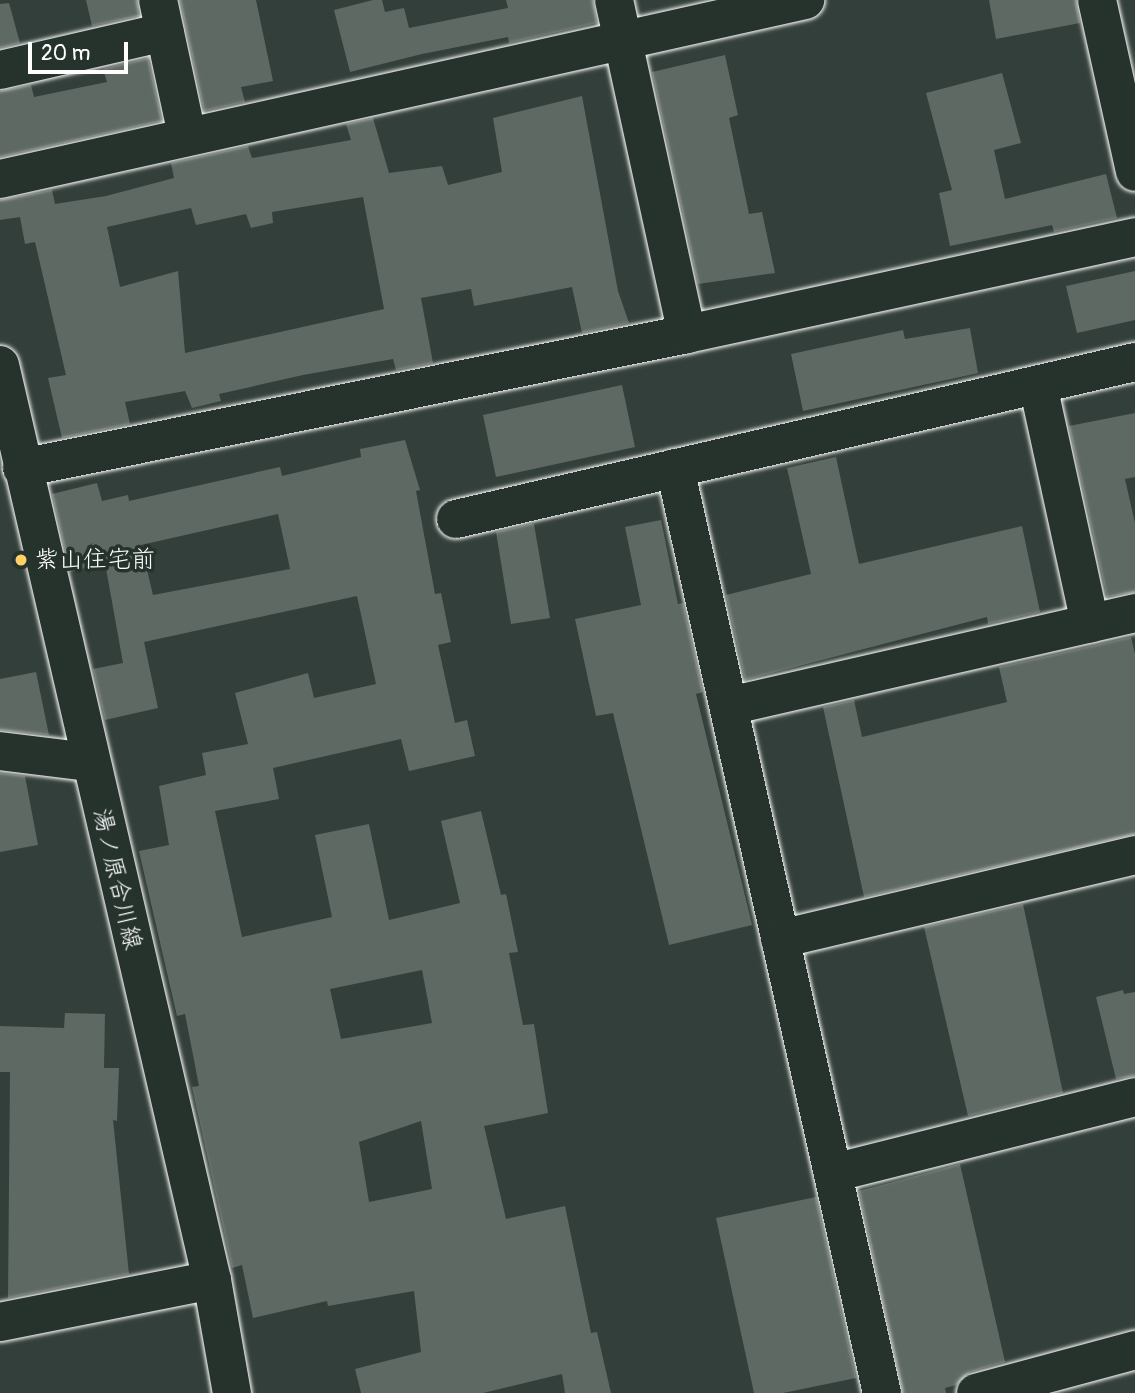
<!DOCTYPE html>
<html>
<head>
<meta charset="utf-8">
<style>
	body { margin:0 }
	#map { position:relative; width:1135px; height:1393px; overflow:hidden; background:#333f3a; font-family:Pangolin,"Klee One",sans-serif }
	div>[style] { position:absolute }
	.building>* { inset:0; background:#5f6964 }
	.roads { filter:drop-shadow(0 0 2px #fff) drop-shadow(0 0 2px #fff) }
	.minor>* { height:38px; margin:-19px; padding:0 19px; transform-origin:19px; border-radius:19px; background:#26332d }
	.major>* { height:38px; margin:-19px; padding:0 19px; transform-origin:19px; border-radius:19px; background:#26332d }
	.dots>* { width:19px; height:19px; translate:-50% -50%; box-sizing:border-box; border:4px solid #26332d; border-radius:50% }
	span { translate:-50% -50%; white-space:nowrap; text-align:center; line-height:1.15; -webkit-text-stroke:7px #26332d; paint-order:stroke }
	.poi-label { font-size:24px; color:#fff }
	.left { translate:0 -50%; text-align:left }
	.street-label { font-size:24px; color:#fff }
	.scale { position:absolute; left:28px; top:42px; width:100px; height:32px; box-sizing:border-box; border:4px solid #fff; border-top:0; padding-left:9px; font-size:21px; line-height:24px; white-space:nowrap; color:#fff; -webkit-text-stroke:5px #26332d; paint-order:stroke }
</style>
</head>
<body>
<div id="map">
	<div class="building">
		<i style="clip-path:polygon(86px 0,137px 0,139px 16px,92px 26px)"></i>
		<i style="clip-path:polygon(180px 0,256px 0,273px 81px,241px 87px,245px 102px,204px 111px)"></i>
		<i style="clip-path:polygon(373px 0,382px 0,385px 12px,404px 8px,409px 28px,508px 8px,506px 0,593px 0,597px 23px,509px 43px,508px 37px,422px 54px,350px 72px,334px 10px)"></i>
		<i style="clip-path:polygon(989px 0,1076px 0,1080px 23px,996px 39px)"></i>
		<i style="clip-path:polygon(9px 3px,20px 43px,0 48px,0 4px)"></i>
		<i style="clip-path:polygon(725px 55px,738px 115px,729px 118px,749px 214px,762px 212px,775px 273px,698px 284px,652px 72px)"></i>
		<i style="clip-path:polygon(148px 58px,162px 121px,0 157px,0 91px,31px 85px,34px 97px,107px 82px,103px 69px)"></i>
		<i style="clip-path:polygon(1002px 73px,1021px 143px,994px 150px,1005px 199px,1106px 174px,1117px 218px,1054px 232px,1052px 225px,950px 246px,939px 193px,952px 190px,926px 93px)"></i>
		<i style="clip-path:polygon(evenodd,582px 96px,618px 291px,629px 323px,582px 333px,572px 287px,474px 306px,471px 289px,421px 298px,433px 363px,396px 370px,393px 359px,303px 375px,219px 394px,221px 401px,192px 408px,185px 391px,125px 402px,130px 424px,62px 438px,48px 378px,66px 375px,35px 242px,25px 244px,20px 217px,0 220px,0 200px,52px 190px,55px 204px,106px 196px,174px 178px,171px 163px,248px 146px,252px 158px,351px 140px,346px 124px,373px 118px,389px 173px,442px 166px,448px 185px,502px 172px,493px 118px,582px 96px,363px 197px,384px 309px,185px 353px,178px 271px,120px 287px,107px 227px,191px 208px,196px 225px,246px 214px,251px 228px,273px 223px,272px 212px,363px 197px)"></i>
		<i style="clip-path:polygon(1135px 271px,1135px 320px,1077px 333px,1066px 286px)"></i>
		<i style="clip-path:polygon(970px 328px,978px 373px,803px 411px,791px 354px,903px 330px,905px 339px)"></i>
		<i style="clip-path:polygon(622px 385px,635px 447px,496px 477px,483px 415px)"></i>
		<i style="clip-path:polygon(1135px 413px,1135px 477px,1125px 479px,1135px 523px,1135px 592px,1107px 597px,1069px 426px)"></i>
		<i style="clip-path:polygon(evenodd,405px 440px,420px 490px,416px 491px,435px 594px,441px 593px,451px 642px,438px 645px,455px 723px,467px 720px,475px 756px,409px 771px,401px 739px,273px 768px,279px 799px,215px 811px,242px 937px,332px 917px,315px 835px,369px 824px,389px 920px,460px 903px,441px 821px,481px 811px,501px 895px,506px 894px,518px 952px,509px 953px,523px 1025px,534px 1024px,548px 1113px,484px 1126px,506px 1219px,565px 1206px,591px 1333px,597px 1332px,611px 1393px,565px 1393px,562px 1374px,483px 1393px,361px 1393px,355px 1369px,421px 1352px,414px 1291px,328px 1306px,327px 1301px,253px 1318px,242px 1265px,232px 1268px,192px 1087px,199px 1086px,185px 1014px,177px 1016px,139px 851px,169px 845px,159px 786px,206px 775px,202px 753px,248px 744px,235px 693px,308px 673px,314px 698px,376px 684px,357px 596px,144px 642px,158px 708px,105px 720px,93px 669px,123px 663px,105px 563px,70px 572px,52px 494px,97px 483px,102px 501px,128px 495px,129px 501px,280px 467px,282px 476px,361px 457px,360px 449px,405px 440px,278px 514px,290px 569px,153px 595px,141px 545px,278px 514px,405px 440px,422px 970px,432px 1023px,341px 1039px,330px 989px,422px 970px,405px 440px,421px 1121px,432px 1189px,369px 1202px,359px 1142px,421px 1121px)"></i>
		<i style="clip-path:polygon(836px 457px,859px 564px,1022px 526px,1040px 612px,988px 624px,987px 617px,745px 680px,726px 595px,811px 574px,787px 468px)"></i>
		<i style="clip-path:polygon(661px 520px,678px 604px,683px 603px,703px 692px,696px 694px,752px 925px,669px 945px,613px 713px,596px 716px,575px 619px,641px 605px,625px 527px)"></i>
		<i style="clip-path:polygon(530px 524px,534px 524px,550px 618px,511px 624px,496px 532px)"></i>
		<i style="clip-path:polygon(1131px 637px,1135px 654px,1135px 834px,864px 897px,823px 707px,854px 700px,862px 737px,1007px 702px,999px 667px)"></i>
		<i style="clip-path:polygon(36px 672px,49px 735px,0 730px,0 679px)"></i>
		<i style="clip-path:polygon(0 773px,25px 776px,38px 845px,0 852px)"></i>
		<i style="clip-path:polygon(1023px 904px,1063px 1093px,968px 1116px,924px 927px)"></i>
		<i style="clip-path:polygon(1123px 990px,1124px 994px,1135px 992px,1135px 1076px,1116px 1079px,1096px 997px)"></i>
		<i style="clip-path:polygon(65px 1013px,105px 1014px,104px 1068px,119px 1068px,117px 1121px,113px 1120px,129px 1274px,8px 1298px,10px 1072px,0 1072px,0 1026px,64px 1028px)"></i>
		<i style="clip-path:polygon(960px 1164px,1005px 1362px,970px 1372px,956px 1385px,945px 1388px,946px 1393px,903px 1393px,859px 1191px)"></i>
		<i style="clip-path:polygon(816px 1197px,856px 1378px,783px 1393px,754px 1393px,716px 1218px)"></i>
	</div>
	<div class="roads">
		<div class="minor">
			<i style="left:158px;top:0;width:138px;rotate:77.9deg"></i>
			<i style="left:614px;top:0;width:342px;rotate:77.7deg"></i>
			<i style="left:1097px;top:0;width:176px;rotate:77.5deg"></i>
			<i style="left:0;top:70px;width:169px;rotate:-13deg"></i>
			<i style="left:0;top:179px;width:825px;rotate:-12.54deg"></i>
			<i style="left:1038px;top:385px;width:244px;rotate:77.7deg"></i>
			<i style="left:22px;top:468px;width:678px;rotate:-11.39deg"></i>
			<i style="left:687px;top:334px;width:458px;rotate:-12.2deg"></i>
			<i style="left:675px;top:468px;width:948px;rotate:77.39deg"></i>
			<i style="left:456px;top:519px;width:697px;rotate:-13.02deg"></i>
			<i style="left:729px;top:706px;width:417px;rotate:-12.9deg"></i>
			<i style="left:0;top:751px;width:90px;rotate:7deg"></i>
			<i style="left:780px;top:939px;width:365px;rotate:-13.3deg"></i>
			<i style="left:833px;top:1173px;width:311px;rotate:-14.1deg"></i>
			<i style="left:0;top:1322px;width:216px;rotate:-11.2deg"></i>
			<i style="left:976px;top:1393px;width:165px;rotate:-15.1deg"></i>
		</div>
		<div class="major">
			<i style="left:0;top:365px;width:939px;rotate:76.96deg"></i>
			<i style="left:212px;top:1280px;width:115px;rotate:80deg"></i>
		</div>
	</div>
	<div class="dots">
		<i style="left:21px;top:560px;background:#ffd166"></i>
	</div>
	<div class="poi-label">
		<span class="left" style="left:35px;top:560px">紫山住宅前</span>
	</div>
	<div class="street-label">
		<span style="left:117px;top:879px;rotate:77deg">湯ノ原合川線</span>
	</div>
	<div class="scale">20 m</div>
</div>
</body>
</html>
